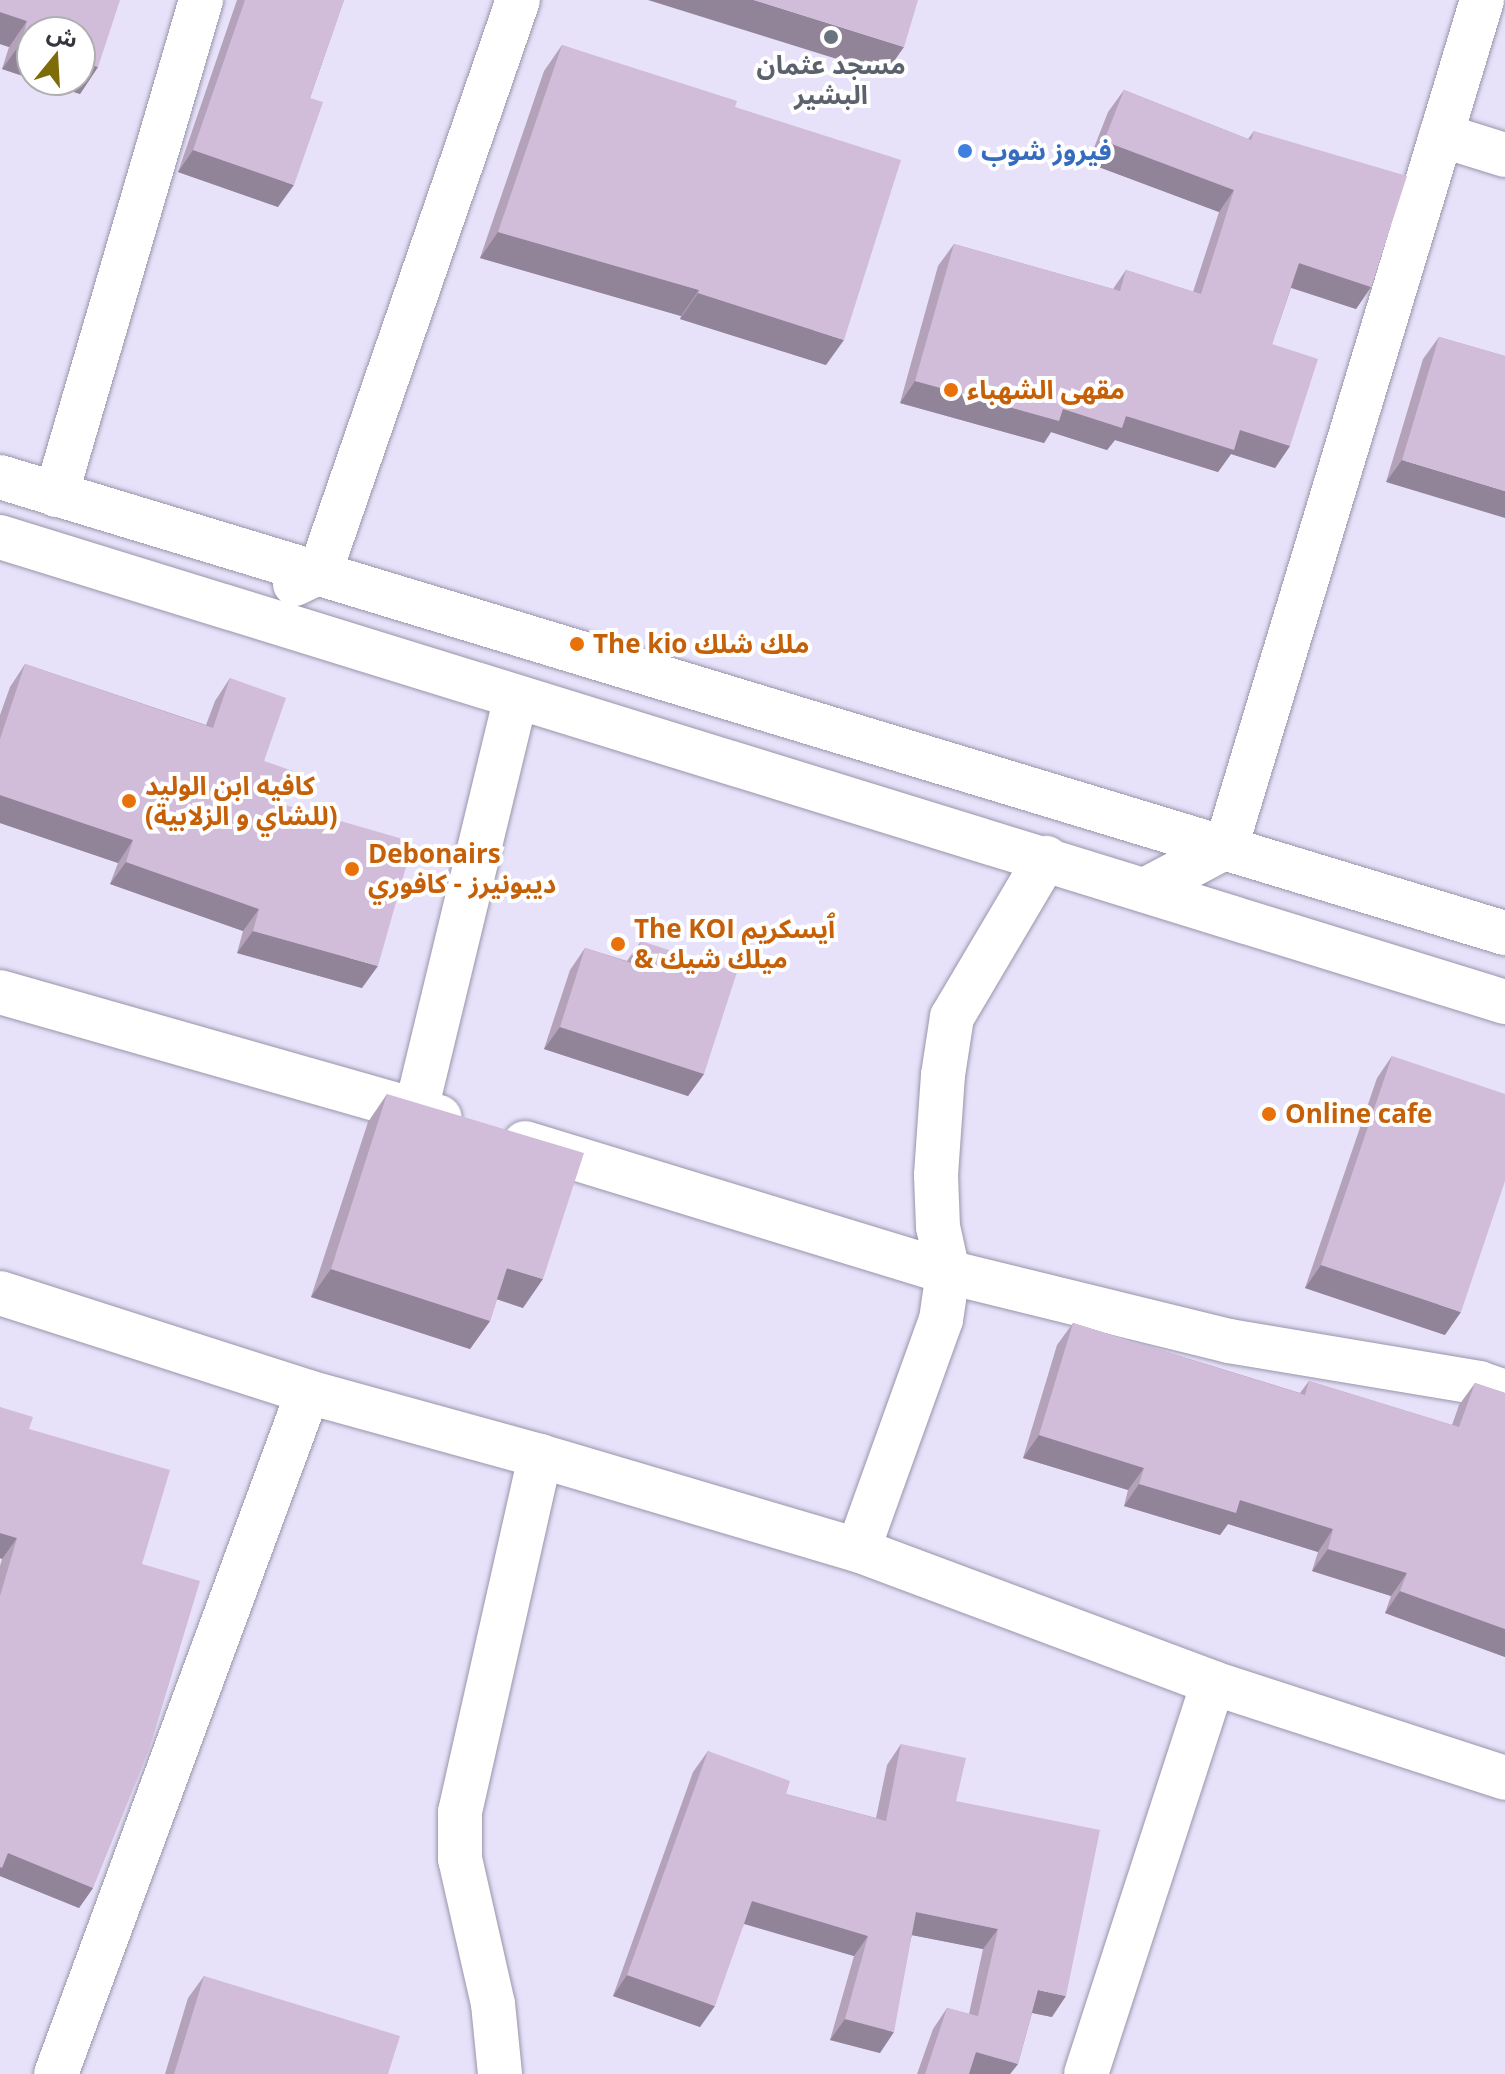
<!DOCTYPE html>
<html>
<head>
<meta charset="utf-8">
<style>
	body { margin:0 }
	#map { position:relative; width:1505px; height:2074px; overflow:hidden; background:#e7e2fa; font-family:"Open Sans","Noto Sans Arabic",sans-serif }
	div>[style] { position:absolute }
	.roads { filter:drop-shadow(0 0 2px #9995aa) drop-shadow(0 0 2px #9995aa) }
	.minor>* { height:44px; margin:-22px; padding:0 22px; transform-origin:22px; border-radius:22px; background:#fff }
	.wall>* { inset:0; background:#b4a2bb }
	.shaded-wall>* { inset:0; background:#928498 }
	.building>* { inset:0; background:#d1bcd9 }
	.dots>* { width:22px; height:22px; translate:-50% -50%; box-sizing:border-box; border:4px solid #fff; border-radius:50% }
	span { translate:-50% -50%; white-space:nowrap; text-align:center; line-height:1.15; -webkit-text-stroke:8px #fff; paint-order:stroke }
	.worship-label { font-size:26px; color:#5b616d; font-weight:700 }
	.shop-label { font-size:26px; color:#366cbe; font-weight:700 }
	.left { translate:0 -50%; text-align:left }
	.food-label { font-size:26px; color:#c56008; font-weight:700 }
	.north { position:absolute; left:16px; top:16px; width:80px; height:80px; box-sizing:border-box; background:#fff; border:2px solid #afaeb1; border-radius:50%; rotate:18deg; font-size:22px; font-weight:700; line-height:32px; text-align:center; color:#36343d }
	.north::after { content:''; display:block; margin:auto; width:28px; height:36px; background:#7d6c07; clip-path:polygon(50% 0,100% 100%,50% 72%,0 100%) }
</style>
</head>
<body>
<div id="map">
	<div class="roads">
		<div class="minor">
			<i style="left:1441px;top:135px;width:67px;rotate:17.4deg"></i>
			<i style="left:0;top:477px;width:1573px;rotate:16.86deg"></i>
			<i style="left:56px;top:495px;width:516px;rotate:-73.67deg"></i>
			<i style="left:0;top:537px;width:1575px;rotate:17.17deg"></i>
			<i style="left:295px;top:584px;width:28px;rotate:-26deg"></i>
			<i style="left:320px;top:572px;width:605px;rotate:-70.91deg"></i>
			<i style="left:1145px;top:890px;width:92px;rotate:-28deg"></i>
			<i style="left:1226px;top:847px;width:885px;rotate:-73.18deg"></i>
			<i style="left:0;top:992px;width:457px;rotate:15.9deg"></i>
			<i style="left:416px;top:1110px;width:424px;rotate:-76.4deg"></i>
			<i style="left:525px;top:1143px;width:442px;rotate:17deg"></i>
			<i style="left:948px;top:1272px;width:289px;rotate:13.8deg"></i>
			<i style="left:1229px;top:1341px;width:254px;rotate:9.5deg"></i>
			<i style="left:1479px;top:1383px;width:28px;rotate:19deg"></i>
			<i style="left:0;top:1293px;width:324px;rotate:17.8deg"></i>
			<i style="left:308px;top:1392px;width:241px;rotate:15.4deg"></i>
			<i style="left:540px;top:1456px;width:332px;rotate:16.5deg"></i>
			<i style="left:858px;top:1550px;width:379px;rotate:20.5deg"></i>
			<i style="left:1213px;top:1683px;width:307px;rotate:18deg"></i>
			<i style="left:858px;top:1550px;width:245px;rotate:-70.2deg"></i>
			<i style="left:941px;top:1320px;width:49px;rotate:-81.7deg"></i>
			<i style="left:948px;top:1272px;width:46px;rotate:-102.5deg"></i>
			<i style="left:938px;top:1227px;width:52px;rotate:-92.2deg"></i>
			<i style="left:936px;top:1175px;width:100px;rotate:-86deg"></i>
			<i style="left:943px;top:1075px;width:59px;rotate:-81.2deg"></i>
			<i style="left:952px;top:1017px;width:185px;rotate:-59.4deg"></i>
			<i style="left:56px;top:2074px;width:727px;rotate:-69.72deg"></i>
			<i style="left:500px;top:2074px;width:70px;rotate:-95.7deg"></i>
			<i style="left:493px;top:2004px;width:149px;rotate:-102.8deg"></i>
			<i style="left:460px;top:1859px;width:47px;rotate:-90deg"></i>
			<i style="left:460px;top:1812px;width:365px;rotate:-77.3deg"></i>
			<i style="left:1086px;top:2074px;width:411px;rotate:-72deg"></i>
		</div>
	</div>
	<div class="wall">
		<i style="clip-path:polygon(0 0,98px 67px,80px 94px,37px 80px,80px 80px,32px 32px,32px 79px,2px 69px,9px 47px,0 44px)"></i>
		<i style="clip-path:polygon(237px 0,344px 0,310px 98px,278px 207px,178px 172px)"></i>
		<i style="clip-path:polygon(562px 45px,735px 107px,826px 365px,680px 319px,681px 316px,480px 258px,544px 71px)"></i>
		<i style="clip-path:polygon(1124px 90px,1248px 139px,1254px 131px,1371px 287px,1356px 309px,1291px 288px,1272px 344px,1290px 446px,1275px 468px,1231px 454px,1218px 472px,1115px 440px,1107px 450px,1051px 432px,1044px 443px,900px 403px,938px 266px,954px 244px,1113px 289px,1126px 270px,1193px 292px,1219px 212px,1088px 163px,1108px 112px)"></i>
		<i style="clip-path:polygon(1439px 337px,1505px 356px,1386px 482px,1423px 359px)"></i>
		<i style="clip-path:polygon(25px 664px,206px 725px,215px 701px,230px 678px,282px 804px,362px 988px,237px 953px,243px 931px,110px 884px,118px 863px,0 823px,0 715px,10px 687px)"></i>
		<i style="clip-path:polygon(641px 941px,704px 1074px,688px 1096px,544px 1049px,570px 970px,585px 948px,627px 961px)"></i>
		<i style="clip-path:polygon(1392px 1056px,1445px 1335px,1305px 1288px,1377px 1078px)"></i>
		<i style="clip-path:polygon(387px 1094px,523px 1308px,497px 1299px,490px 1321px,470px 1349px,311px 1297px,368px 1122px)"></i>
		<i style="clip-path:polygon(1073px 1323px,1300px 1393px,1309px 1381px,1452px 1425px,1459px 1405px,1475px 1383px,1505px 1393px,1505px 1657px,1385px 1613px,1391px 1596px,1312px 1571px,1318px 1552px,1228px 1524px,1220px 1535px,1124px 1506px,1128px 1490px,1023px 1458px,1057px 1345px)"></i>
		<i style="clip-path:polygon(0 1407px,29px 1429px,142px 1564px,93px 1888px,79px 1908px,0 1876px,0 1566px,2px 1559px,0 1558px)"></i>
		<i style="clip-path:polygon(901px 1744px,956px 1801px,1052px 2017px,1032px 2013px,1018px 2064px,1010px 2074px,917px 2074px,933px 2029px,947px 2008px,969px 2014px,983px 1949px,912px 1935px,880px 2053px,830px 2040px,854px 1956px,744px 1924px,700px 2027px,613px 1996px,693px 1772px,708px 1751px,786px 1794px,876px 1818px,887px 1765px)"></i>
		<i style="clip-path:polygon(204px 1976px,388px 2074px,165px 2074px,188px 1998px)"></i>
	</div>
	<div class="shaded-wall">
		<i style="clip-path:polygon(648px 0,754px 0,904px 47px,885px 74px)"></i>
		<i style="clip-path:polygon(0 12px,27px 21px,9px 47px,0 44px)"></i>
		<i style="clip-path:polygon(21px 43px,32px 46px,32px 79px,2px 69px)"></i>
		<i style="clip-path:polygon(80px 61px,98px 67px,80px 94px,37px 80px,80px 80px)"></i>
		<i style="clip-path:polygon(1104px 141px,1234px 190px,1219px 212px,1088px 163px)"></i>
		<i style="clip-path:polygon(193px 150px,294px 185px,278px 207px,178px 172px)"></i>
		<i style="clip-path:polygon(498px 232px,699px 290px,681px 316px,480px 258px)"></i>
		<i style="clip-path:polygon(1299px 263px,1371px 287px,1356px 309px,1283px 285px)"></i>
		<i style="clip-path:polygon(698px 293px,844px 340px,826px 365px,680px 319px)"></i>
		<i style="clip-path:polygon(915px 381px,1063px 409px,1240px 430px,1290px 446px,1275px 468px,1231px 454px,1218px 472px,1115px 440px,1107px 450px,1051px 432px,1044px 443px,900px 403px)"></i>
		<i style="clip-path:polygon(1402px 460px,1505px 491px,1505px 518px,1386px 482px)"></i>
		<i style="clip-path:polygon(0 795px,133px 840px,118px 863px,0 823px)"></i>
		<i style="clip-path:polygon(126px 862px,259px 909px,243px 931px,110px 884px)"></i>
		<i style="clip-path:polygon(253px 931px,378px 966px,362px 988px,237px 953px)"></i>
		<i style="clip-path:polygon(560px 1027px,704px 1074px,688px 1096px,544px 1049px)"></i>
		<i style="clip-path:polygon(1321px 1265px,1461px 1312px,1445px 1335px,1305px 1288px)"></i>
		<i style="clip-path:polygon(507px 1268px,543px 1279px,523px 1308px,487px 1296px)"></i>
		<i style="clip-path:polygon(331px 1269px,490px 1321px,470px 1349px,311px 1297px)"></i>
		<i style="clip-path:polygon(1039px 1435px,1144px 1468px,1128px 1490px,1023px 1458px)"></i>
		<i style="clip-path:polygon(1139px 1484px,1240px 1500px,1333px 1529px,1318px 1552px,1228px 1524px,1220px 1535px,1124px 1506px)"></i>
		<i style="clip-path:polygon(0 1533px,17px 1538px,2px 1559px,0 1558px)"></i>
		<i style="clip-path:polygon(1328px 1549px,1407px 1573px,1391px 1596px,1312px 1571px)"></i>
		<i style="clip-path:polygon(1400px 1591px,1505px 1629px,1505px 1657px,1385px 1613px)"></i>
		<i style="clip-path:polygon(8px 1853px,93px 1888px,79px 1908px,0 1876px,0 1864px)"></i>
		<i style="clip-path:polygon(752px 1901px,868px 1936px,854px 1956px,738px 1922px)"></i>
		<i style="clip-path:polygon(916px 1912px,998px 1929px,983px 1949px,901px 1933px)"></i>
		<i style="clip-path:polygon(627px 1975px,715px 2006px,700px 2027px,613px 1996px)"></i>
		<i style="clip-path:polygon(1038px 1990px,1066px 1996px,1052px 2017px,1023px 2011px)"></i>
		<i style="clip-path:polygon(845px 2019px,894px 2032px,880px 2053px,830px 2040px)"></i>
		<i style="clip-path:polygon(976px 2052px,1018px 2064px,1010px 2074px,966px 2074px)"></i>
	</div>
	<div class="building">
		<i style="clip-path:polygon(0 0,120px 0,98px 67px,80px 61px,80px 32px,32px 32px,32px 46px,21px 43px,27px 21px,0 12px)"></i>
		<i style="clip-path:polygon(245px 0,344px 0,310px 98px,323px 102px,294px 185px,193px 150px)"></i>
		<i style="clip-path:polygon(754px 0,918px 0,904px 47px)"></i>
		<i style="clip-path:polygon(562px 45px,737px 101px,735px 107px,901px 160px,844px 340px,698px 293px,699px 290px,498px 232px)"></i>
		<i style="clip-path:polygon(1124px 90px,1251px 140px,1254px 131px,1407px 176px,1371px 287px,1299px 263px,1272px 344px,1318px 359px,1290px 446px,1240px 430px,1234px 450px,1126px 416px,1122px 428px,1063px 409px,1059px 421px,915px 381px,954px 244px,1120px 291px,1126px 270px,1201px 294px,1234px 190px,1104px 141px)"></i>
		<i style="clip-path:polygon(1439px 337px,1505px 356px,1505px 491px,1402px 460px)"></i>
		<i style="clip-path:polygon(25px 664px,213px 728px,230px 678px,286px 698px,264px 761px,293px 771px,282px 804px,413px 842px,378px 966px,253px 931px,259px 909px,126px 862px,133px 840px,0 795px,0 739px)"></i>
		<i style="clip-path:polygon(641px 941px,737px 972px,704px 1074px,560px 1027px,585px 948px,634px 964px)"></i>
		<i style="clip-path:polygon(1392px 1056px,1505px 1094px,1505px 1181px,1461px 1312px,1321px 1265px)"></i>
		<i style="clip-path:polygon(387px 1094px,584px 1153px,543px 1279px,507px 1268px,490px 1321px,331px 1269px)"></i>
		<i style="clip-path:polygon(1073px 1323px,1305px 1395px,1309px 1381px,1459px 1427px,1475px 1383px,1505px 1393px,1505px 1629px,1400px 1591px,1407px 1573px,1328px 1549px,1333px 1529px,1240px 1500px,1236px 1513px,1139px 1484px,1144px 1468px,1039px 1435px)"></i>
		<i style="clip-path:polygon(0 1407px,33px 1417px,29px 1429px,170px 1470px,142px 1564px,200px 1581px,149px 1750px,93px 1888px,8px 1853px,2px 1868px,0 1867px,0 1596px,17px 1538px,0 1533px)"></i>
		<i style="clip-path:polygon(901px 1744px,966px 1758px,956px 1801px,1100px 1830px,1066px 1996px,1038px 1990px,1018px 2064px,976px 2052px,969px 2074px,925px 2074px,947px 2008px,978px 2016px,998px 1929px,916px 1912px,894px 2032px,845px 2019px,868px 1936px,752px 1901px,715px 2006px,627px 1975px,708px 1751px,790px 1781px,786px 1794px,886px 1821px)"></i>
		<i style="clip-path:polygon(204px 1976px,400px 2036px,388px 2074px,174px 2074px)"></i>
	</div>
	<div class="dots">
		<i style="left:831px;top:37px;background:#6b7280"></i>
		<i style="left:965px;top:151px;background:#3f7fe0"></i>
		<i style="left:951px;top:390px;background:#e8710a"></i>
		<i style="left:577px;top:644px;background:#e8710a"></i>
		<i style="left:129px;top:801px;background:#e8710a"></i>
		<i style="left:352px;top:869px;background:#e8710a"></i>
		<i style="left:618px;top:944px;background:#e8710a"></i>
		<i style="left:1269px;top:1114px;background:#e8710a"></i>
	</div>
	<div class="worship-label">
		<span style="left:831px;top:80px">مسجد عثمان<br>البشير</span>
	</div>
	<div class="shop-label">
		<span class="left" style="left:981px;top:151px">فيروز شوب</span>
	</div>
	<div class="food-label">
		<span class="left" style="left:967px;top:390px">مقهى الشهباء</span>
		<span class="left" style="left:593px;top:644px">The kio ملك شلك</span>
		<span class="left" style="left:145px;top:801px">كافيه ابن الوليد<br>(للشاي و الزلابية)</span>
		<span class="left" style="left:368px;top:869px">Debonairs<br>ديبونيرز - كافوري</span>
		<span class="left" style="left:634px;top:944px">The KOI ٱيسكريم<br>&amp; ميلك شيك</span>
		<span class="left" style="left:1285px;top:1114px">Online cafe</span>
	</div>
	<div class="north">ش</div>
</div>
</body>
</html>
